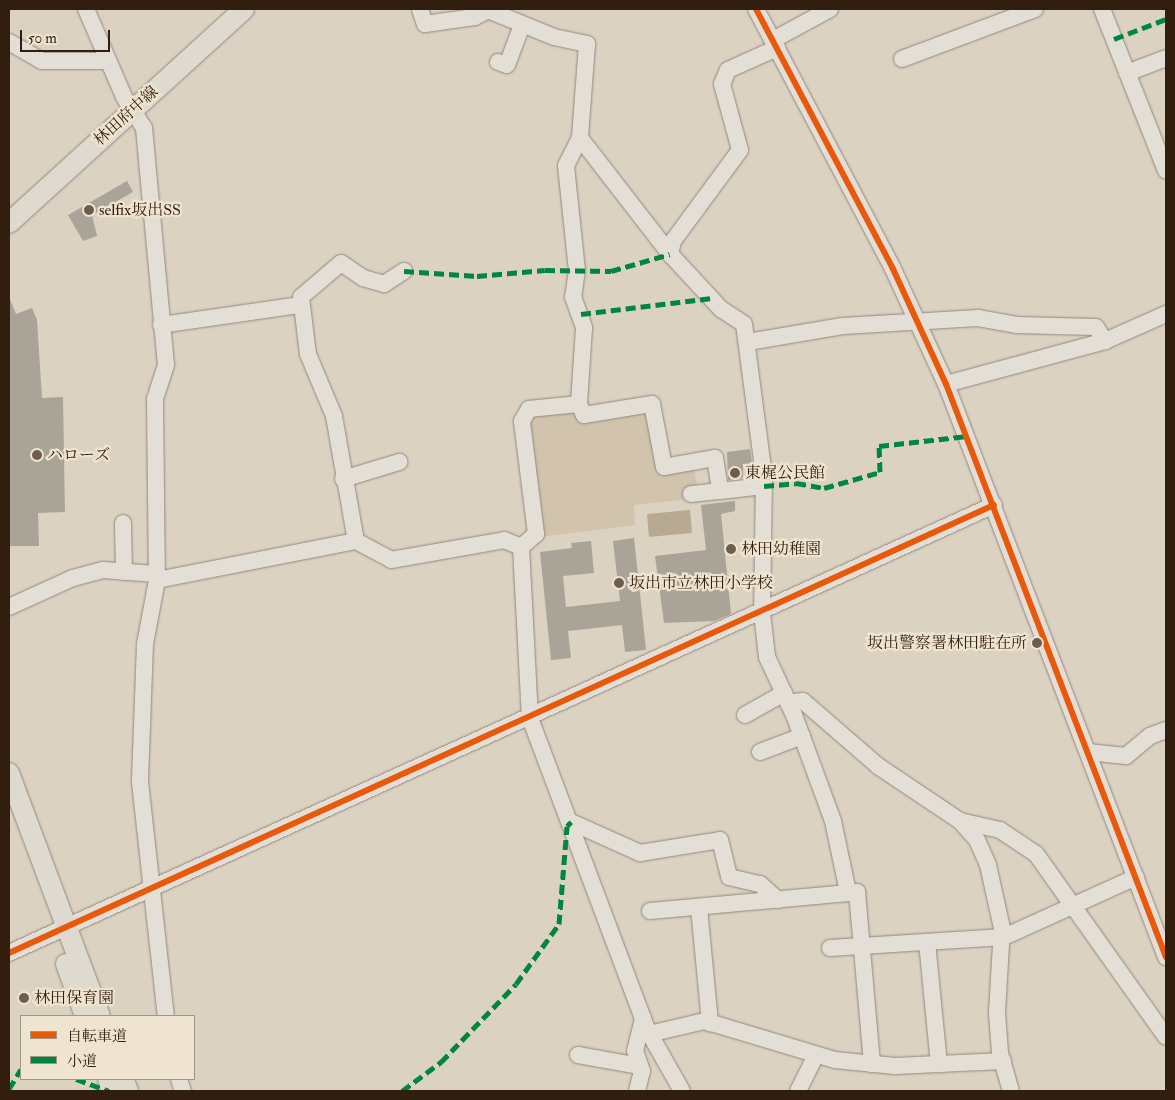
<!DOCTYPE html>
<html>
<head>
<meta charset="utf-8">
<style>
	body { margin:0 }
	#map { position:relative; width:1175px; height:1100px; overflow:hidden; background:#dcd2c2; font-family:"IM FELL Double Pica","Noto Serif JP",serif }
	div>[style] { position:absolute }
	.green>* { inset:0; background:#d1c3ac }
	.water>* { inset:0; background:#b8a992 }
	.building>* { inset:0; background:#aaa397 }
	.roads { filter:drop-shadow(0 0 1px #91887d) drop-shadow(0 0 1px #91887d) }
	.minor>* { height:16px; margin:-8px; padding:0 8px; transform-origin:8px; border-radius:8px; background:#e4dfd6 }
	.major>* { height:20px; margin:-10px; padding:0 10px; transform-origin:10px; border-radius:10px; background:#dfdad0 }
	.quiet>* { height:5px; margin-top:-2.5px; transform-origin:0; background:repeating-linear-gradient(90deg,#00873e 0 10px,transparent 0 15px) }
	.cycleway>* { height:6px; margin:-3px; padding:0 3px; transform-origin:3px; border-radius:3px; background:#e8590c }
	.dots>* { width:14px; height:14px; translate:-50% -50%; box-sizing:border-box; border:2px solid #efe4d0; border-radius:50% }
	span { translate:-50% -50%; white-space:nowrap; text-align:center; line-height:1.15; -webkit-text-stroke:4.5px #efe4d0; paint-order:stroke }
	.street-label { font-size:16px; color:#321e0f }
	.poi-label { font-size:16px; color:#321e0f }
	.left { translate:0 -50%; text-align:left }
	.right { translate:-100% -50%; text-align:right }
	.frame { position:absolute; inset:0; border:10px solid #321e0f; pointer-events:none }
	.legend { position:absolute; left:20px; top:1015px; width:175px; height:65px; box-sizing:border-box; background:#efe4d0; border:1px solid #a39583; margin:0; padding:6px 9px; list-style:none; font-size:15px; color:#321e0f }
	.legend li { display:flex; align-items:center; gap:10px; height:25px }
	.legend b { width:25px; border:1px solid #a39583 }
	.scale { position:absolute; left:20px; top:30px; width:90px; height:22px; box-sizing:border-box; border:2px solid #321e0f; border-top:0; padding-left:6px; font-size:15px; line-height:18px; white-space:nowrap; color:#321e0f; -webkit-text-stroke:4px #efe4d0; paint-order:stroke }
</style>
</head>
<body>
<div id="map">
	<div class="green">
		<i style="clip-path:polygon(641px 406px,650px 414px,660px 472px,694px 467px,699px 498px,634px 505px,635px 525px,540px 537px,526px 420px,531px 413px)"></i>
	</div>
	<div class="water">
		<i style="clip-path:polygon(690px 510px,692px 533px,649px 537px,647px 514px)"></i>
	</div>
	<div class="building">
		<i style="clip-path:polygon(127px 181px,133px 192px,92px 215px,97px 236px,83px 241px,68px 215px)"></i>
		<i style="clip-path:polygon(9px 297px,16px 314px,32px 308px,37px 320px,42px 398px,63px 397px,65px 512px,38px 513px,39px 546px,9px 546px)"></i>
		<i style="clip-path:polygon(750px 449px,752px 463px,743px 464px,743px 478px,728px 480px,727px 452px)"></i>
		<i style="clip-path:polygon(735px 501px,735px 511px,721px 514px,731px 614px,714px 621px,664px 623px,655px 556px,706px 550px,701px 505px)"></i>
		<i style="clip-path:polygon(634px 538px,646px 650px,625px 652px,622px 625px,568px 631px,571px 658px,551px 660px,540px 552px,572px 548px,571px 543px,591px 541px,594px 573px,563px 576px,566px 607px,620px 601px,613px 541px)"></i>
	</div>
	<div class="roads">
		<div class="minor">
			<i style="left:86px;top:9px;width:96px;rotate:66.6deg"></i>
			<i style="left:124px;top:97px;width:37px;rotate:57deg"></i>
			<i style="left:144px;top:128px;width:238px;rotate:84.7deg"></i>
			<i style="left:166px;top:365px;width:36px;rotate:108deg"></i>
			<i style="left:155px;top:399px;width:181px;rotate:89.4deg"></i>
			<i style="left:157px;top:580px;width:65px;rotate:100.6deg"></i>
			<i style="left:145px;top:644px;width:138px;rotate:92.1deg"></i>
			<i style="left:140px;top:782px;width:235px;rotate:83.7deg"></i>
			<i style="left:420px;top:9px;width:16px;rotate:72deg"></i>
			<i style="left:425px;top:24px;width:50px;rotate:-8deg"></i>
			<i style="left:475px;top:17px;width:15px;rotate:-28deg"></i>
			<i style="left:488px;top:10px;width:71px;rotate:22.2deg"></i>
			<i style="left:554px;top:37px;width:34px;rotate:12deg"></i>
			<i style="left:587px;top:44px;width:94px;rotate:94.3deg"></i>
			<i style="left:580px;top:138px;width:31px;rotate:117deg"></i>
			<i style="left:566px;top:166px;width:105px;rotate:84deg"></i>
			<i style="left:577px;top:270px;width:27px;rotate:98deg"></i>
			<i style="left:573px;top:297px;width:33px;rotate:70deg"></i>
			<i style="left:584px;top:328px;width:76px;rotate:93.8deg"></i>
			<i style="left:756px;top:9px;width:294px;rotate:62.2deg"></i>
			<i style="left:893px;top:269px;width:127px;rotate:65.3deg"></i>
			<i style="left:946px;top:384px;width:614px;rotate:69deg"></i>
			<i style="left:1102px;top:9px;width:174px;rotate:68.4deg"></i>
			<i style="left:773px;top:40px;width:65px;rotate:-28.5deg"></i>
			<i style="left:9px;top:42px;width:38px;rotate:30deg"></i>
			<i style="left:42px;top:61px;width:66px"></i>
			<i style="left:902px;top:59px;width:142px;rotate:-20.6deg"></i>
			<i style="left:498px;top:62px;width:9px;rotate:18deg"></i>
			<i style="left:507px;top:65px;width:43px;rotate:-69.4deg"></i>
			<i style="left:1127px;top:73px;width:42px;rotate:-21deg"></i>
			<i style="left:580px;top:138px;width:147px;rotate:52.2deg"></i>
			<i style="left:670px;top:254px;width:75px;rotate:47.2deg"></i>
			<i style="left:721px;top:309px;width:27px;rotate:33deg"></i>
			<i style="left:744px;top:324px;width:153px;rotate:82.5deg"></i>
			<i style="left:764px;top:476px;width:137px;rotate:90.8deg"></i>
			<i style="left:762px;top:613px;width:44px;rotate:83.5deg"></i>
			<i style="left:767px;top:657px;width:64px;rotate:65deg"></i>
			<i style="left:794px;top:715px;width:113px;rotate:69.8deg"></i>
			<i style="left:833px;top:821px;width:73px;rotate:78.1deg"></i>
			<i style="left:670px;top:254px;width:13px;rotate:-77deg"></i>
			<i style="left:673px;top:241px;width:113px;rotate:-53.6deg"></i>
			<i style="left:740px;top:150px;width:68px;rotate:-105.3deg"></i>
			<i style="left:722px;top:84px;width:15px;rotate:-67deg"></i>
			<i style="left:728px;top:70px;width:54px;rotate:-24.2deg"></i>
			<i style="left:161px;top:325px;width:140px;rotate:-8.2deg"></i>
			<i style="left:748px;top:342px;width:96px;rotate:-9.6deg"></i>
			<i style="left:843px;top:326px;width:135px;rotate:-3.4deg"></i>
			<i style="left:978px;top:318px;width:39px;rotate:10deg"></i>
			<i style="left:1016px;top:325px;width:80px;rotate:1.4deg"></i>
			<i style="left:1096px;top:327px;width:17px;rotate:57deg"></i>
			<i style="left:946px;top:384px;width:165px;rotate:-15.1deg"></i>
			<i style="left:1105px;top:341px;width:67px;rotate:-23.9deg"></i>
			<i style="left:343px;top:479px;width:59px;rotate:-16.9deg"></i>
			<i style="left:691px;top:494px;width:29px;rotate:-6deg"></i>
			<i style="left:123px;top:523px;width:49px;rotate:88.8deg"></i>
			<i style="left:356px;top:541px;width:127px;rotate:-100deg"></i>
			<i style="left:334px;top:416px;width:67px;rotate:-112.8deg"></i>
			<i style="left:308px;top:354px;width:57px;rotate:-97deg"></i>
			<i style="left:301px;top:297px;width:52px;rotate:-40.4deg"></i>
			<i style="left:341px;top:263px;width:27px;rotate:34deg"></i>
			<i style="left:363px;top:278px;width:22px;rotate:16deg"></i>
			<i style="left:384px;top:284px;width:24px;rotate:-33deg"></i>
			<i style="left:521px;top:547px;width:171px;rotate:87deg"></i>
			<i style="left:530px;top:718px;width:332px;rotate:69.4deg"></i>
			<i style="left:647px;top:1029px;width:71px;rotate:60.6deg"></i>
			<i style="left:521px;top:547px;width:20px;rotate:-41deg"></i>
			<i style="left:536px;top:534px;width:114px;rotate:-97.1deg"></i>
			<i style="left:522px;top:421px;width:14px;rotate:-60deg"></i>
			<i style="left:529px;top:409px;width:50px;rotate:-5.7deg"></i>
			<i style="left:579px;top:404px;width:12px;rotate:66deg"></i>
			<i style="left:584px;top:415px;width:69px;rotate:-9.2deg"></i>
			<i style="left:652px;top:404px;width:64px;rotate:79.2deg"></i>
			<i style="left:664px;top:467px;width:52px;rotate:-10deg"></i>
			<i style="left:715px;top:458px;width:33px;rotate:81deg"></i>
			<i style="left:720px;top:491px;width:44px;rotate:-6.5deg"></i>
			<i style="left:157px;top:580px;width:203px;rotate:-11.1deg"></i>
			<i style="left:356px;top:541px;width:40px;rotate:28deg"></i>
			<i style="left:391px;top:560px;width:115px;rotate:-10deg"></i>
			<i style="left:504px;top:540px;width:18px;rotate:22deg"></i>
			<i style="left:9px;top:607px;width:70px;rotate:-24.4deg"></i>
			<i style="left:73px;top:578px;width:31px;rotate:-15deg"></i>
			<i style="left:103px;top:570px;width:53px;rotate:4.3deg"></i>
			<i style="left:788px;top:703px;width:15px;rotate:-8deg"></i>
			<i style="left:803px;top:701px;width:99px;rotate:40.9deg"></i>
			<i style="left:878px;top:766px;width:99px;rotate:33.9deg"></i>
			<i style="left:960px;top:821px;width:25px;rotate:48deg"></i>
			<i style="left:977px;top:840px;width:27px;rotate:66deg"></i>
			<i style="left:988px;top:865px;width:65px;rotate:77.5deg"></i>
			<i style="left:1002px;top:928px;width:85px;rotate:93.4deg"></i>
			<i style="left:997px;top:1013px;width:40px;rotate:85.7deg"></i>
			<i style="left:1000px;top:1053px;width:40px;rotate:74deg"></i>
			<i style="left:745px;top:715px;width:45px;rotate:-29.4deg"></i>
			<i style="left:760px;top:752px;width:45px;rotate:-20.9deg"></i>
			<i style="left:1088px;top:752px;width:38px;rotate:6deg"></i>
			<i style="left:1126px;top:756px;width:31px;rotate:-40deg"></i>
			<i style="left:1150px;top:736px;width:17px;rotate:-21deg"></i>
			<i style="left:960px;top:821px;width:41px;rotate:12.7deg"></i>
			<i style="left:1000px;top:830px;width:43px;rotate:33.7deg"></i>
			<i style="left:1036px;top:854px;width:224px;rotate:54.6deg"></i>
			<i style="left:571px;top:822px;width:76px;rotate:24.2deg"></i>
			<i style="left:640px;top:853px;width:81px;rotate:-9.2deg"></i>
			<i style="left:720px;top:840px;width:38px;rotate:76deg"></i>
			<i style="left:729px;top:877px;width:32px;rotate:13deg"></i>
			<i style="left:760px;top:884px;width:24px;rotate:42deg"></i>
			<i style="left:699px;top:908px;width:116px;rotate:84.5deg"></i>
			<i style="left:650px;top:911px;width:208px;rotate:-5.2deg"></i>
			<i style="left:857px;top:892px;width:173px;rotate:85deg"></i>
			<i style="left:927px;top:942px;width:123px;rotate:84.4deg"></i>
			<i style="left:830px;top:948px;width:174px;rotate:-3.6deg"></i>
			<i style="left:1004px;top:937px;width:145px;rotate:-24.4deg"></i>
			<i style="left:9px;top:953px;width:1082px;rotate:-24.46deg"></i>
			<i style="left:649px;top:1034px;width:57px;rotate:-13.1deg"></i>
			<i style="left:705px;top:1021px;width:136px;rotate:16.7deg"></i>
			<i style="left:835px;top:1060px;width:60px;rotate:5.7deg"></i>
			<i style="left:895px;top:1066px;width:108px;rotate:-2.7deg"></i>
			<i style="left:578px;top:1055px;width:63px;rotate:10.1deg"></i>
			<i style="left:179px;top:1079px;width:13px;rotate:72deg"></i>
			<i style="left:637px;top:1091px;width:21px;rotate:-76deg"></i>
			<i style="left:642px;top:1071px;width:21px;rotate:-109deg"></i>
			<i style="left:635px;top:1051px;width:34px;rotate:-76deg"></i>
			<i style="left:798px;top:1091px;width:40px;rotate:-63.4deg"></i>
		</div>
		<div class="major">
			<i style="left:9px;top:223px;width:318px;rotate:-42.3deg"></i>
			<i style="left:9px;top:773px;width:259px;rotate:69.5deg"></i>
			<i style="left:66px;top:964px;width:55px;rotate:69.9deg"></i>
			<i style="left:108px;top:1079px;width:13px;rotate:72deg"></i>
			<i style="left:123px;top:1079px;width:13px;rotate:67deg"></i>
		</div>
	</div>
	<div class="quiet">
		<i style="left:1114px;top:39px;width:56px;rotate:-21deg"></i>
		<i style="left:404px;top:271px;width:73px;rotate:3.9deg"></i>
		<i style="left:477px;top:276px;width:68px;rotate:-5deg"></i>
		<i style="left:545px;top:270px;width:66px;rotate:0.9deg"></i>
		<i style="left:611px;top:271px;width:61px;rotate:-16.1deg"></i>
		<i style="left:581px;top:314px;width:132px;rotate:-7deg"></i>
		<i style="left:764px;top:486px;width:32px;rotate:-5deg"></i>
		<i style="left:796px;top:483px;width:28px;rotate:10deg"></i>
		<i style="left:824px;top:488px;width:58px;rotate:-15.9deg"></i>
		<i style="left:880px;top:472px;width:26px;rotate:-92deg"></i>
		<i style="left:879px;top:446px;width:89px;rotate:-6.5deg"></i>
		<i style="left:76px;top:1079px;width:35px;rotate:20deg"></i>
		<i style="left:9px;top:1089px;width:23px;rotate:-59deg"></i>
		<i style="left:402px;top:1091px;width:49px;rotate:-36.6deg"></i>
		<i style="left:441px;top:1062px;width:108px;rotate:-46.1deg"></i>
		<i style="left:516px;top:984px;width:74px;rotate:-54.4deg"></i>
		<i style="left:559px;top:924px;width:98px;rotate:-85.3deg"></i>
		<i style="left:567px;top:826px;width:6px;rotate:-45deg"></i>
	</div>
	<div class="cycleway">
		<i style="left:756px;top:9px;width:294px;rotate:62.2deg"></i>
		<i style="left:893px;top:269px;width:127px;rotate:65.3deg"></i>
		<i style="left:946px;top:384px;width:614px;rotate:69deg"></i>
		<i style="left:9px;top:953px;width:1082px;rotate:-24.46deg"></i>
	</div>
	<div class="dots">
		<i style="left:89px;top:210px;background:#6e5d4e"></i>
		<i style="left:37px;top:455px;background:#6e5d4e"></i>
		<i style="left:735px;top:473px;background:#6e5d4e"></i>
		<i style="left:731px;top:549px;background:#6e5d4e"></i>
		<i style="left:619px;top:583px;background:#6e5d4e"></i>
		<i style="left:1037px;top:643px;background:#6e5d4e"></i>
		<i style="left:24px;top:998px;background:#6e5d4e"></i>
	</div>
	<div class="street-label">
		<span style="left:126px;top:116px;rotate:-42deg">林田府中線</span>
	</div>
	<div class="poi-label">
		<span class="left" style="left:99px;top:210px">selfix坂出SS</span>
		<span class="left" style="left:47px;top:455px">ハローズ</span>
		<span class="left" style="left:745px;top:473px">東梶公民館</span>
		<span class="left" style="left:741px;top:549px">林田幼稚園</span>
		<span class="left" style="left:629px;top:583px">坂出市立林田小学校</span>
		<span class="right" style="left:1027px;top:643px">坂出警察署林田駐在所</span>
		<span class="left" style="left:34px;top:998px">林田保育園</span>
	</div>
	<div class="frame"></div>
	<ul class="legend">
	<li><b style="height:6px;background:#e8590c"></b>自転車道</li>
	<li><b style="height:6px;background:#00873e"></b>小道</li>
	</ul>
	<div class="scale">50 m</div>
</div>
</body>
</html>
